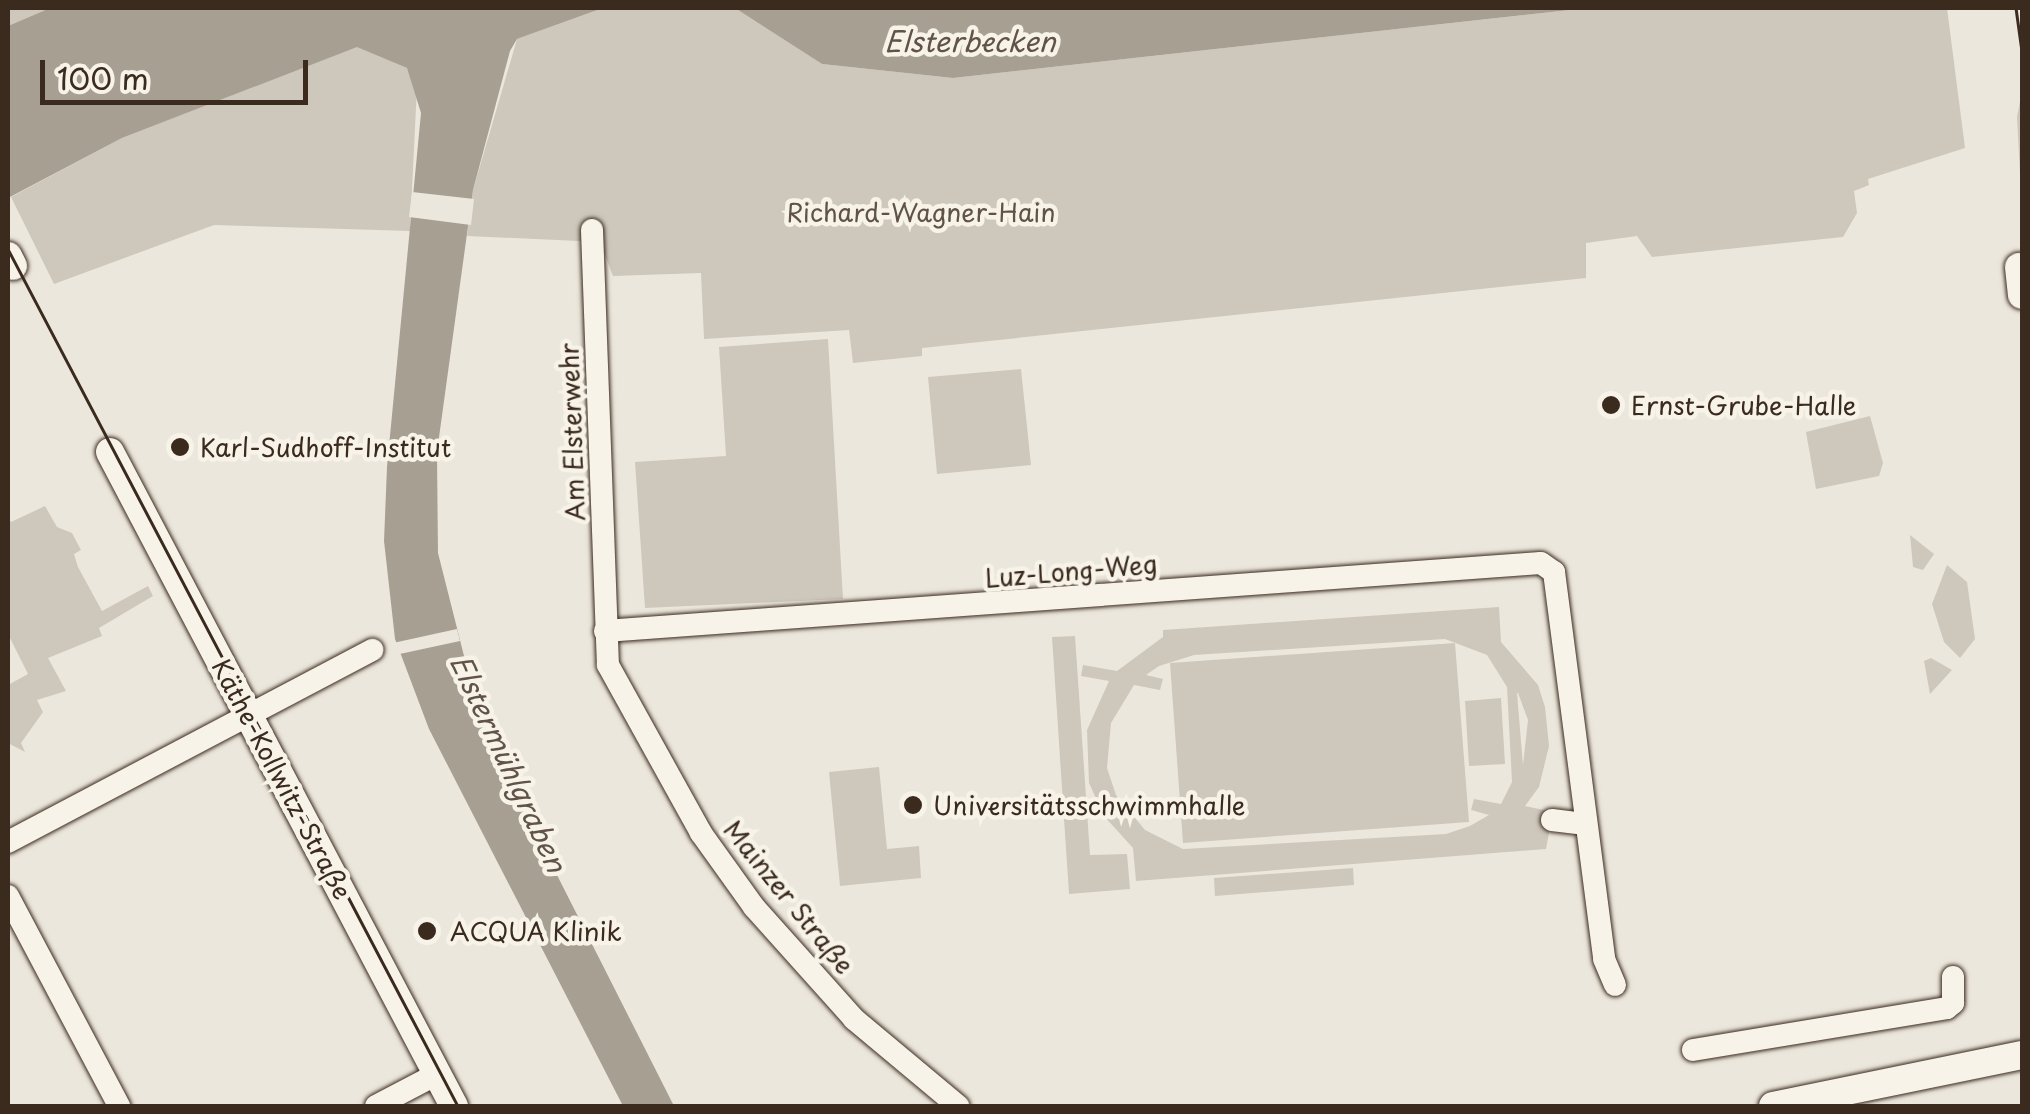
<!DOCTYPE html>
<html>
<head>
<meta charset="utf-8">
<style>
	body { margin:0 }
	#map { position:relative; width:2030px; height:1114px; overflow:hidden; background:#ece7dc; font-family:"Playpen Sans",sans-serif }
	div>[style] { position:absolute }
	.green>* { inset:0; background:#cec8bc }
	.water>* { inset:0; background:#a89f93 }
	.pier>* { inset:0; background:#ece7dc }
	.roads { filter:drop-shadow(0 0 2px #3b2a1e) drop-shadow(0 0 2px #3b2a1e) }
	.minor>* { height:22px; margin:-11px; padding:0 11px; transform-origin:11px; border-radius:11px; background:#f7f3e8 }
	.major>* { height:28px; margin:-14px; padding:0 14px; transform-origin:14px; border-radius:14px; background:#f7f3e8 }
	.tram>* { height:2.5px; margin:-1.25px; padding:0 1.25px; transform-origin:1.25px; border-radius:1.25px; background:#3b2a1e }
	.dots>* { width:28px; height:28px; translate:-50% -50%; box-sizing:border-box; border:5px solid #f7f3e8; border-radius:50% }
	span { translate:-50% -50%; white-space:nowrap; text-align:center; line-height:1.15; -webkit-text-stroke:9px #f7f3e8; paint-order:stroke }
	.park-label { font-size:25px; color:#605246 }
	.poi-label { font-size:25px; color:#3b2a1e }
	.left { translate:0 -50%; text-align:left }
	.street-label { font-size:25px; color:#3b2a1e }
	.water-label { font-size:28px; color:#615347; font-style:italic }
	.frame { position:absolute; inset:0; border:10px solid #3b2a1e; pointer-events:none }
	.scale { position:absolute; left:40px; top:60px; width:268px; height:45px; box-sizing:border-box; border:5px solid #3b2a1e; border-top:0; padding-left:12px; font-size:30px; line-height:35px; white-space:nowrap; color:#3b2a1e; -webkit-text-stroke:8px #f7f3e8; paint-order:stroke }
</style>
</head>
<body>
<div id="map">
	<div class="green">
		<i style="clip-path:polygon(8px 8px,50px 8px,8px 26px)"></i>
		<i style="clip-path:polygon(603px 8px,735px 8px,822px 64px,953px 78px,1588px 8px,1947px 8px,1965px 148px,1868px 179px,1869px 185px,1854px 191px,1857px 213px,1843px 237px,1652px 257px,1637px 236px,1586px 243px,1586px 278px,922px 348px,922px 356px,853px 363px,849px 330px,704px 339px,701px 273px,613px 276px,600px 242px,467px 236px,473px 190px,517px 39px)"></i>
		<i style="clip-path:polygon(357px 46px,407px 68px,417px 87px,410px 231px,214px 225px,54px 284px,11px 197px,122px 138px)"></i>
		<i style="clip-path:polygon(2022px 91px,2022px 212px,2017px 117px)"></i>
		<i style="clip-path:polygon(828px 339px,843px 599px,645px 608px,635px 462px,726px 456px,719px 347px)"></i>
		<i style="clip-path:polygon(1021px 369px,1031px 465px,937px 474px,928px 377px)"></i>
		<i style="clip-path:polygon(1870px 416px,1883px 463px,1879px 476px,1816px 489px,1806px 432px)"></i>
		<i style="clip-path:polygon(45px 506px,57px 527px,72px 533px,81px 550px,74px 554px,78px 567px,102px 611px,148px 586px,153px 596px,99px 628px,102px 636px,48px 658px,66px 691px,37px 700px,43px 712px,21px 743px,25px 752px,8px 743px,8px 685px,28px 674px,8px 634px,8px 517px,11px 522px)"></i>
		<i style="clip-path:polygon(1910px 535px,1934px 554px,1923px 570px,1913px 567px)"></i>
		<i style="clip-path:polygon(1947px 565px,1967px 582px,1975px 639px,1960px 658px,1944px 642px,1932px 604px)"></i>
		<i style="clip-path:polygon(evenodd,1499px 607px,1501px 642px,1538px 685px,1545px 707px,1549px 746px,1539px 787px,1525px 806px,1553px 812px,1546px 849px,1136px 881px,1133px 848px,1104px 816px,1089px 783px,1087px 730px,1109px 681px,1081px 676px,1083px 665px,1117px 671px,1163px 637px,1163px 630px,1499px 607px,1445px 639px,1487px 655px,1507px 687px,1512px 782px,1501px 804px,1474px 799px,1471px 810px,1489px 815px,1470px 826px,1446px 834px,1183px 849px,1145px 830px,1116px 795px,1107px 768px,1111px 723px,1134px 685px,1160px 690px,1163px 679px,1146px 675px,1159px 666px,1194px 655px,1445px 639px,1499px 607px,1518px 693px,1528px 720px,1523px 765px,1517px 693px,1518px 693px)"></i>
		<i style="clip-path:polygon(1075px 636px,1090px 855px,1127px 854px,1130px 889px,1069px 894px,1052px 637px)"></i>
		<i style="clip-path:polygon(1455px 643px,1469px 822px,1183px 843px,1170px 663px)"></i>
		<i style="clip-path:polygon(1931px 658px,1952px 670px,1930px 694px,1924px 661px)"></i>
		<i style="clip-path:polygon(1501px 698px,1505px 764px,1469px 766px,1465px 701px)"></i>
		<i style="clip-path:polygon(879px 767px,887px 849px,919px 846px,921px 878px,840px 886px,829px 772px)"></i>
		<i style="clip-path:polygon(1353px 868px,1354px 885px,1215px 896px,1214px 878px)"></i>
	</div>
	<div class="water">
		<i style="clip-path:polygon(50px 8px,603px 8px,517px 39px,510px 51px,473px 190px,437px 452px,438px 553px,482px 727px,674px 1106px,623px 1106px,429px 729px,395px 639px,384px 541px,387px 467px,421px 113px,407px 68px,357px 47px,122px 138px,8px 198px,8px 26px)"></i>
		<i style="clip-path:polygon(735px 8px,1588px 8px,953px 78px,822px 64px)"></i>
	</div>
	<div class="pier">
		<i style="clip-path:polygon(412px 192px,474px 199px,471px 225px,409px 217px)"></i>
		<i style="clip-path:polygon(457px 629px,460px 641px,395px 655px,393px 643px)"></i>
	</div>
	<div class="roads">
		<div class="minor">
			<i style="left:592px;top:230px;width:435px;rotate:87.9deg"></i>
			<i style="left:608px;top:665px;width:192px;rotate:61deg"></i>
			<i style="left:701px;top:833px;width:91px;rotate:54.4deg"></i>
			<i style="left:754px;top:907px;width:150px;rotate:48.2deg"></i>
			<i style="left:854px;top:1019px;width:136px;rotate:39.9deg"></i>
			<i style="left:605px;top:631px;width:938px;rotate:-4.16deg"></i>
			<i style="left:1541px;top:563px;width:16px;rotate:35deg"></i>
			<i style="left:1554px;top:572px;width:390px;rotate:82.6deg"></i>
			<i style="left:1604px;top:959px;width:28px;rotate:67deg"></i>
			<i style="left:1552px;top:820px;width:34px;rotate:7deg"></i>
			<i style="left:8px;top:842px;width:412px;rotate:-27.8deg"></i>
			<i style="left:8px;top:896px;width:238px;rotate:62.1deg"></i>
			<i style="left:1693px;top:1050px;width:257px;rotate:-9.4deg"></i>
			<i style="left:1947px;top:1008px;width:8px;rotate:-40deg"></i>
			<i style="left:1953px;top:1003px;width:26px;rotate:-90deg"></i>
			<i style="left:376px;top:1106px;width:69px;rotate:-27.7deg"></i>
		</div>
		<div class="major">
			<i style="left:8px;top:256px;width:11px;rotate:63deg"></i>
			<i style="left:2019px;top:267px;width:28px;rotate:84deg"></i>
			<i style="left:110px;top:452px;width:739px;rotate:62.26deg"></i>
			<i style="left:1773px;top:1106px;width:254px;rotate:-11.6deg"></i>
		</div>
	</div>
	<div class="tram">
		<i style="left:2016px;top:8px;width:43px;rotate:82.1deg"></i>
		<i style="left:8px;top:249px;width:968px;rotate:62.3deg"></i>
	</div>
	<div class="dots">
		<i style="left:1611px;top:405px;background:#3b2a1e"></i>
		<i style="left:180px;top:447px;background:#3b2a1e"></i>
		<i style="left:913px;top:805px;background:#3b2a1e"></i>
		<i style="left:427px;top:931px;background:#3b2a1e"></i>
	</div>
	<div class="park-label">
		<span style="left:921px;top:212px">Richard-Wagner-Hain</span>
	</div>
	<div class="poi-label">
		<span class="left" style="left:1631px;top:405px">Ernst-Grube-Halle</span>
		<span class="left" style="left:200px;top:447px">Karl-Sudhoff-Institut</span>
		<span class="left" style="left:933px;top:805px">Universitätsschwimmhalle</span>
		<span class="left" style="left:450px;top:931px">ACQUA Klinik</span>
	</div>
	<div class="street-label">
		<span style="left:572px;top:432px;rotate:-92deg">Am Elsterwehr</span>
		<span style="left:1071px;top:571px;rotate:-5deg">Luz-Long-Weg</span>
		<span style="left:282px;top:779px;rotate:62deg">Käthe-Kollwitz-Straße</span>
		<span style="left:789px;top:897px;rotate:51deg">Mainzer Straße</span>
	</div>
	<div class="water-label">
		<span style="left:970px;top:41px">Elsterbecken</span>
		<span style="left:509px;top:763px;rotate:65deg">Elstermühlgraben</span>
	</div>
	<div class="frame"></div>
	<div class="scale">100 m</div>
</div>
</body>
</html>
